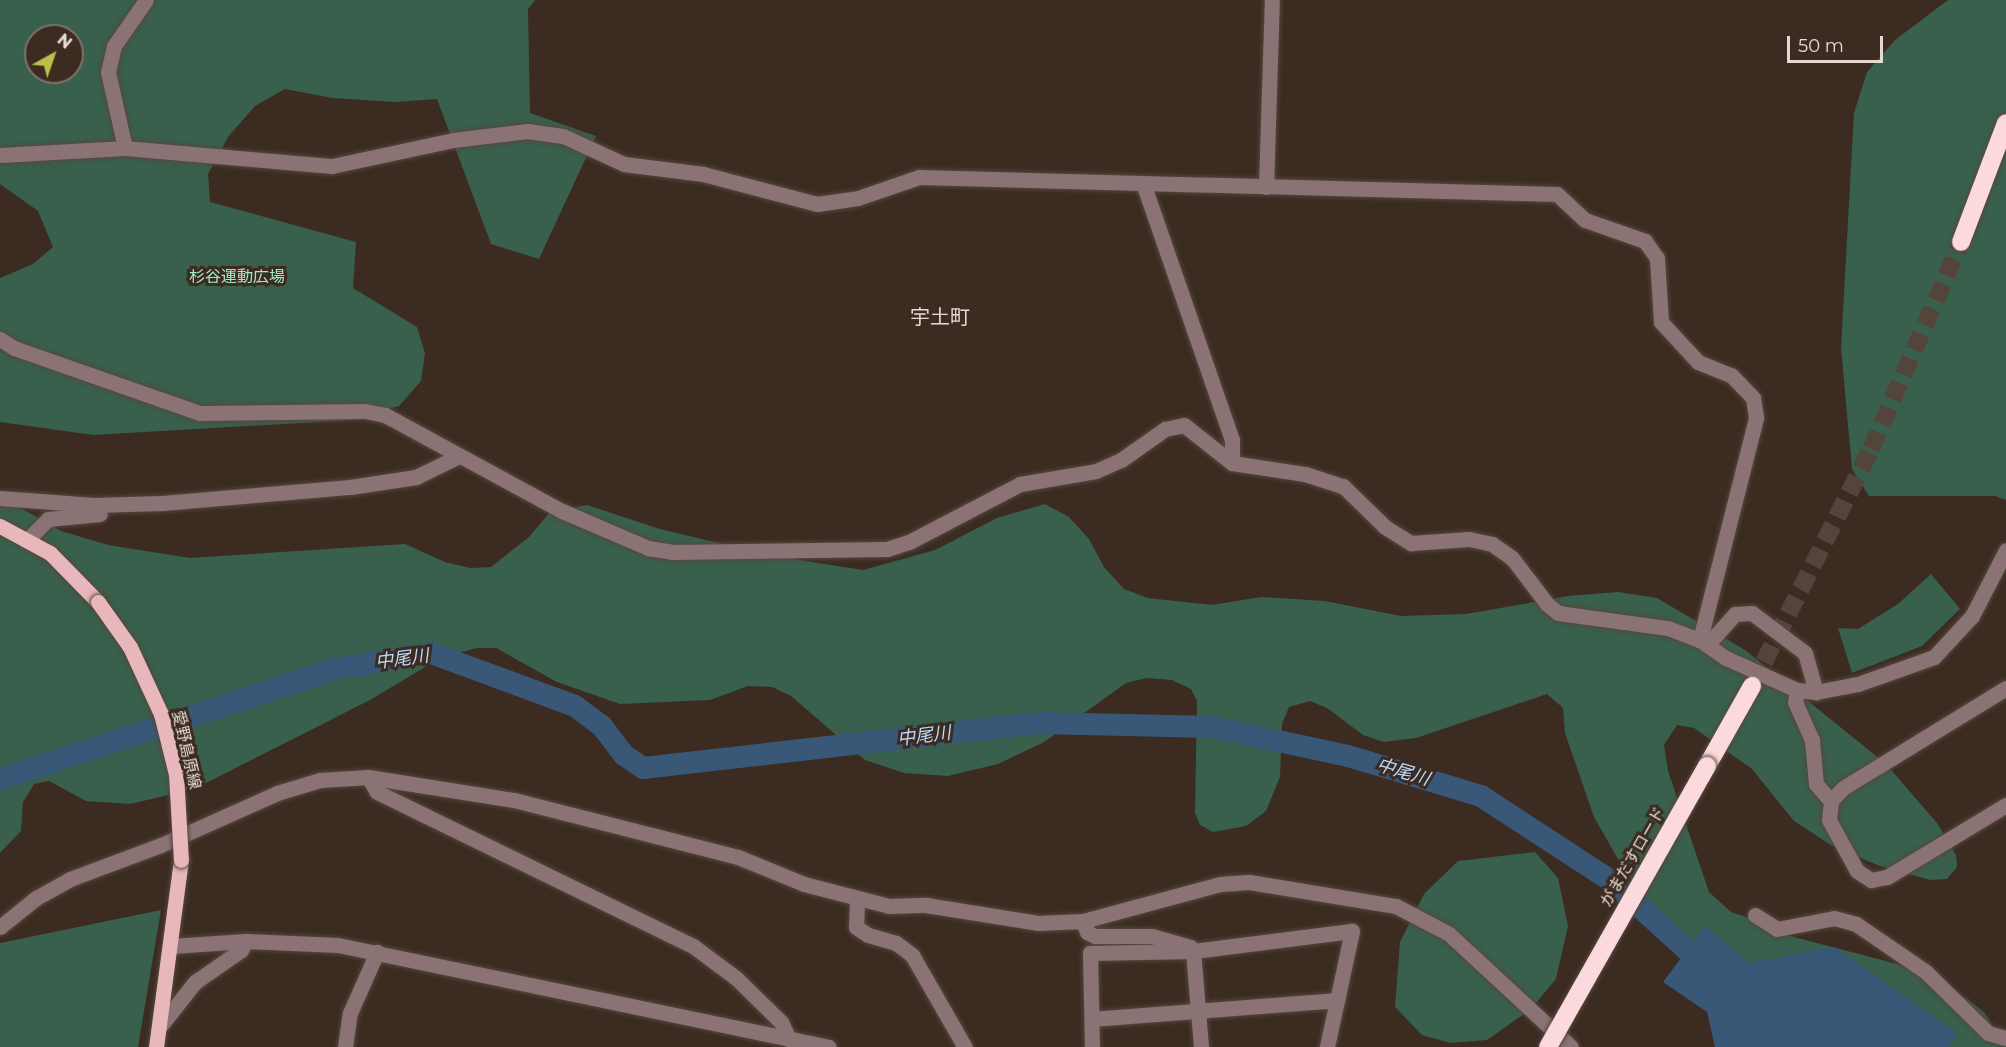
<!DOCTYPE html>
<meta charset="utf-8">
<style>
body{margin:0}
#map{position:relative;width:2006px;height:1047px;overflow:hidden;background:#3b2b21;font-family:Montserrat,"Noto Sans JP",sans-serif}
div>[style]{position:absolute}
.green>*{inset:0;background:#38604c}
.water>*{inset:0;background:#395777}
.river>*{height:22px;margin:-11px;padding:0 11px;transform-origin:11px;border-radius:11px;background:#395777}
.highway-tunnel>*{height:18px;margin-top:-9px;transform-origin:0;background:repeating-linear-gradient(90deg,#54453c 0 18px,transparent 0 27px)}
.roads{filter:drop-shadow(0 0 2px #56473d) drop-shadow(0 0 2px #56473d)}
.minor>*{height:15px;margin:-7.5px;padding:0 7.5px;transform-origin:7.5px;border-radius:7.5px;background:#8b7375}
.major>*{height:15px;margin:-7.5px;padding:0 7.5px;transform-origin:7.5px;border-radius:7.5px;background:#e7b7bb}
.highway>*{height:18px;margin:-9px;padding:0 9px;transform-origin:9px;border-radius:9px;background:#fcd9dc}
.bridges{filter:drop-shadow(0 0 2px #56473d) drop-shadow(0 0 2px #56473d)}
.major-bridge>*{height:15px;margin:-7.5px;padding:0 7.5px;transform-origin:7.5px;border-radius:7.5px;background:#e7b7bb}
.highway-bridge>*{height:18px;margin:-9px;padding:0 9px;transform-origin:9px;border-radius:9px;background:#fcd9dc}
span{translate:-50% -50%;white-space:nowrap;text-align:center;line-height:1.15;-webkit-text-stroke:6px #3b2b21;paint-order:stroke}
.park-label{font-size:16px;color:#9eecc4}
.street-label{font-size:16px;color:#e5dad3}
.water-label{font-size:18px;color:#bbd9fb;font-style:italic}
.quarter-label{font-size:20px;color:#e5dad3}
.north{position:absolute;left:24px;top:24px;width:60px;height:60px;box-sizing:border-box;background:#3b2b21;border:2px solid #7f7168;border-radius:50%;rotate:40deg;font-size:16px;font-weight:700;line-height:24px;text-align:center;color:#e5dad3}
.north::after{content:'';display:block;margin:auto;width:21px;height:27px;background:#b9c046;clip-path:polygon(50% 0,100% 100%,50% 72%,0 100%)}
.scale{position:absolute;left:1787px;top:36px;width:96px;height:27px;box-sizing:border-box;border:3px solid #e5dad3;border-top:0;padding-left:8px;font-size:18px;line-height:21px;white-space:nowrap;color:#e5dad3;-webkit-text-stroke:4px #3b2b21;paint-order:stroke}
</style>
<div id="map">
<div class="green">
<i style="clip-path:polygon(evenodd,0 0,535px 0,528px 9px,530px 113px,596px 136px,539px 259px,491px 244px,437px 99px,395px 102px,332px 98px,285px 89px,255px 106px,228px 137px,208px 174px,210px 202px,356px 242px,353px 288px,417px 327px,425px 353px,421px 381px,399px 406px,352px 420px,93px 435px,0 422px,0 278px,33px 264px,53px 247px,38px 211px,0 184px,0 0,36px 36px,72px 36px,72px 72px,36px 72px,36px 36px)"></i>
<i style="clip-path:polygon(1948px 0,2006px 0,2006px 500px,1995px 496px,1869px 496px,1852px 469px,1841px 348px,1854px 113px,1867px 72px,1895px 40px)"></i>
<i style="clip-path:polygon(0 496px,61px 531px,108px 545px,190px 558px,405px 544px,445px 562px,470px 568px,491px 567px,529px 537px,550px 512px,587px 505px,660px 529px,774px 556px,863px 570px,935px 550px,997px 518px,1045px 504px,1069px 517px,1089px 539px,1104px 567px,1124px 589px,1148px 598px,1212px 605px,1261px 597px,1325px 601px,1401px 616px,1466px 614px,1568px 596px,1618px 592px,1657px 598px,1745px 650px,1886px 764px,1937px 823px,1956px 855px,1957px 867px,1947px 879px,1930px 880px,1877px 865px,1831px 845px,1794px 821px,1752px 769px,1694px 728px,1677px 725px,1664px 745px,1668px 771px,1709px 892px,1731px 912px,1762px 922px,1779px 933px,1897px 964px,1944px 982px,1984px 1012px,2006px 1047px,1758px 1047px,1715px 1003px,1659px 931px,1594px 817px,1565px 733px,1563px 708px,1547px 694px,1416px 738px,1384px 742px,1363px 735px,1327px 708px,1310px 701px,1289px 707px,1282px 724px,1280px 777px,1266px 811px,1246px 826px,1213px 832px,1200px 825px,1195px 813px,1197px 701px,1191px 689px,1172px 680px,1147px 678px,1126px 683px,1044px 742px,998px 764px,948px 776px,904px 773px,865px 760px,791px 696px,772px 687px,748px 686px,710px 700px,620px 704px,557px 682px,496px 648px,477px 648px,442px 657px,370px 700px,194px 789px,130px 804px,86px 801px,49px 781px,34px 784px,23px 802px,21px 831px,0 853px)"></i>
<i style="clip-path:polygon(1931px 574px,1960px 609px,1922px 646px,1852px 673px,1838px 628px,1858px 629px,1898px 604px)"></i>
<i style="clip-path:polygon(1535px 852px,1558px 878px,1568px 926px,1556px 979px,1531px 1009px,1487px 1040px,1450px 1043px,1422px 1035px,1395px 1007px,1400px 942px,1424px 894px,1458px 861px)"></i>
<i style="clip-path:polygon(161px 910px,138px 1047px,0 1047px,0 943px)"></i>
</div>
<div class="water">
<i style="clip-path:polygon(1705px 926px,1750px 963px,1835px 947px,1958px 1034px,1948px 1047px,1715px 1047px,1707px 1012px,1663px 982px)"></i>
</div>
<div class="river">
<i style="left:0;top:779px;width:353px;rotate:-18.2deg"></i>
<i style="left:335px;top:669px;width:97px;rotate:-9.5deg"></i>
<i style="left:431px;top:653px;width:153px;rotate:20.2deg"></i>
<i style="left:575px;top:706px;width:34px;rotate:37deg"></i>
<i style="left:602px;top:726px;width:36px;rotate:53deg"></i>
<i style="left:624px;top:755px;width:23px;rotate:34deg"></i>
<i style="left:643px;top:768px;width:399px;rotate:-6.5deg"></i>
<i style="left:1039px;top:723px;width:173px;rotate:1.3deg"></i>
<i style="left:1212px;top:727px;width:139px;rotate:12deg"></i>
<i style="left:1348px;top:756px;width:139px;rotate:16.7deg"></i>
<i style="left:1481px;top:796px;width:154px;rotate:33.1deg"></i>
<i style="left:1610px;top:880px;width:134px;rotate:42.3deg"></i>
</div>
<div class="highway-tunnel">
<i style="left:1752px;top:686px;width:265px;rotate:-63.3deg"></i>
<i style="left:1871px;top:449px;width:226px;rotate:-66.5deg"></i>
</div>
<div class="roads">
<div class="minor">
<i style="left:125px;top:148px;width:78px;rotate:-102.6deg"></i>
<i style="left:108px;top:72px;width:27px;rotate:-77deg"></i>
<i style="left:114px;top:46px;width:56px;rotate:-55.2deg"></i>
<i style="left:0;top:155px;width:125px;rotate:-3.2deg"></i>
<i style="left:125px;top:148px;width:208px;rotate:5deg"></i>
<i style="left:332px;top:166px;width:124px;rotate:-12.1deg"></i>
<i style="left:453px;top:140px;width:75px;rotate:-6.9deg"></i>
<i style="left:527px;top:131px;width:36px;rotate:8deg"></i>
<i style="left:563px;top:136px;width:67px;rotate:24.7deg"></i>
<i style="left:624px;top:164px;width:80px;rotate:7.2deg"></i>
<i style="left:703px;top:174px;width:118px;rotate:14.7deg"></i>
<i style="left:817px;top:204px;width:41px;rotate:-8.3deg"></i>
<i style="left:858px;top:198px;width:65px;rotate:-19deg"></i>
<i style="left:919px;top:177px;width:638px;rotate:1.53deg"></i>
<i style="left:1557px;top:194px;width:38px;rotate:43deg"></i>
<i style="left:1585px;top:220px;width:64px;rotate:19.3deg"></i>
<i style="left:1645px;top:241px;width:21px;rotate:55deg"></i>
<i style="left:1657px;top:258px;width:64px;rotate:86.4deg"></i>
<i style="left:1661px;top:322px;width:54px;rotate:47.2deg"></i>
<i style="left:1698px;top:362px;width:35px;rotate:22deg"></i>
<i style="left:1731px;top:375px;width:32px;rotate:46deg"></i>
<i style="left:1753px;top:398px;width:20px;rotate:81deg"></i>
<i style="left:1756px;top:418px;width:229px;rotate:104.2deg"></i>
<i style="left:1143px;top:183px;width:272px;rotate:70.9deg"></i>
<i style="left:1232px;top:440px;width:23px;rotate:90deg"></i>
<i style="left:1266px;top:187px;width:187px;rotate:-88.2deg"></i>
<i style="left:0;top:339px;width:17px;rotate:33deg"></i>
<i style="left:14px;top:348px;width:197px;rotate:19.3deg"></i>
<i style="left:200px;top:413px;width:165px;rotate:-0.7deg"></i>
<i style="left:365px;top:411px;width:20px;rotate:11deg"></i>
<i style="left:385px;top:415px;width:201px;rotate:28.5deg"></i>
<i style="left:562px;top:511px;width:94px;rotate:23.3deg"></i>
<i style="left:648px;top:548px;width:24px;rotate:9deg"></i>
<i style="left:672px;top:552px;width:215px;rotate:-0.8deg"></i>
<i style="left:887px;top:549px;width:23px;rotate:-18deg"></i>
<i style="left:909px;top:542px;width:125px;rotate:-27.6deg"></i>
<i style="left:1020px;top:484px;width:77px;rotate:-9.7deg"></i>
<i style="left:1096px;top:471px;width:27px;rotate:-24deg"></i>
<i style="left:1121px;top:460px;width:54px;rotate:-35.2deg"></i>
<i style="left:1165px;top:429px;width:19px;rotate:-12deg"></i>
<i style="left:1184px;top:425px;width:61px;rotate:38.4deg"></i>
<i style="left:1232px;top:463px;width:74px;rotate:8.6deg"></i>
<i style="left:1305px;top:474px;width:40px;rotate:18deg"></i>
<i style="left:1343px;top:486px;width:59px;rotate:44.3deg"></i>
<i style="left:1385px;top:527px;width:31px;rotate:32deg"></i>
<i style="left:1411px;top:543px;width:58px;rotate:-3.9deg"></i>
<i style="left:1469px;top:539px;width:24px;rotate:12deg"></i>
<i style="left:1492px;top:544px;width:24px;rotate:35deg"></i>
<i style="left:1512px;top:558px;width:58px;rotate:52.7deg"></i>
<i style="left:1547px;top:604px;width:14px;rotate:39deg"></i>
<i style="left:1558px;top:613px;width:111px;rotate:7.8deg"></i>
<i style="left:1668px;top:628px;width:34px;rotate:21deg"></i>
<i style="left:1700px;top:640px;width:32px;rotate:35deg"></i>
<i style="left:1726px;top:658px;width:78px;rotate:24.3deg"></i>
<i style="left:1797px;top:690px;width:19px;rotate:6deg"></i>
<i style="left:1816px;top:692px;width:43px;rotate:-10.8deg"></i>
<i style="left:1858px;top:684px;width:81px;rotate:-19.6deg"></i>
<i style="left:1934px;top:657px;width:56px;rotate:-47.2deg"></i>
<i style="left:1972px;top:616px;width:74px;rotate:-62.7deg"></i>
<i style="left:0;top:498px;width:94px;rotate:4.3deg"></i>
<i style="left:94px;top:505px;width:68px;rotate:-1.7deg"></i>
<i style="left:162px;top:503px;width:189px;rotate:-4.9deg"></i>
<i style="left:350px;top:487px;width:67px;rotate:-8.6deg"></i>
<i style="left:416px;top:477px;width:46px;rotate:-26deg"></i>
<i style="left:28px;top:539px;width:28px;rotate:-45deg"></i>
<i style="left:48px;top:519px;width:52px;rotate:-5.5deg"></i>
<i style="left:1707px;top:645px;width:42px;rotate:-47.9deg"></i>
<i style="left:1735px;top:614px;width:17px;rotate:-3deg"></i>
<i style="left:1752px;top:613px;width:66px;rotate:37deg"></i>
<i style="left:1805px;top:653px;width:41px;rotate:74.2deg"></i>
<i style="left:2006px;top:688px;width:191px;rotate:148.5deg"></i>
<i style="left:1843px;top:788px;width:18px;rotate:133deg"></i>
<i style="left:1831px;top:801px;width:19px;rotate:96deg"></i>
<i style="left:1829px;top:820px;width:58px;rotate:61.2deg"></i>
<i style="left:1857px;top:871px;width:17px;rotate:33deg"></i>
<i style="left:1871px;top:880px;width:16px;rotate:-11deg"></i>
<i style="left:1887px;top:877px;width:139px;rotate:-31.2deg"></i>
<i style="left:1797px;top:690px;width:12px;rotate:99deg"></i>
<i style="left:1795px;top:702px;width:42px;rotate:65.9deg"></i>
<i style="left:1812px;top:740px;width:44px;rotate:84.8deg"></i>
<i style="left:1816px;top:784px;width:23px;rotate:49deg"></i>
<i style="left:368px;top:777px;width:17px;rotate:59deg"></i>
<i style="left:377px;top:792px;width:352px;rotate:26deg"></i>
<i style="left:693px;top:946px;width:54px;rotate:36.7deg"></i>
<i style="left:736px;top:978px;width:63px;rotate:44.4deg"></i>
<i style="left:781px;top:1022px;width:19px;rotate:65deg"></i>
<i style="left:857px;top:901px;width:26px;rotate:92deg"></i>
<i style="left:856px;top:927px;width:14px;rotate:34deg"></i>
<i style="left:868px;top:935px;width:29px;rotate:16deg"></i>
<i style="left:896px;top:943px;width:20px;rotate:37deg"></i>
<i style="left:912px;top:955px;width:106px;rotate:60.1deg"></i>
<i style="left:1755px;top:915px;width:26px;rotate:32deg"></i>
<i style="left:1777px;top:929px;width:58px;rotate:-10.9deg"></i>
<i style="left:1834px;top:918px;width:23px;rotate:15deg"></i>
<i style="left:1856px;top:924px;width:85px;rotate:34.4deg"></i>
<i style="left:1926px;top:972px;width:87px;rotate:44.5deg"></i>
<i style="left:1988px;top:1033px;width:19px;rotate:16deg"></i>
<i style="left:1083px;top:921px;width:12px;rotate:70deg"></i>
<i style="left:1087px;top:932px;width:9px;rotate:27deg"></i>
<i style="left:1095px;top:936px;width:57px"></i>
<i style="left:1152px;top:936px;width:40px;rotate:16deg"></i>
<i style="left:1190px;top:947px;width:5px;rotate:53deg"></i>
<i style="left:1193px;top:951px;width:96px;rotate:85.2deg"></i>
<i style="left:0;top:927px;width:46px;rotate:-38.9deg"></i>
<i style="left:36px;top:898px;width:39px;rotate:-29deg"></i>
<i style="left:70px;top:879px;width:97px;rotate:-20.5deg"></i>
<i style="left:161px;top:845px;width:127px;rotate:-24.1deg"></i>
<i style="left:277px;top:793px;width:45px;rotate:-16.8deg"></i>
<i style="left:320px;top:780px;width:48px;rotate:-3.6deg"></i>
<i style="left:368px;top:777px;width:148px;rotate:9deg"></i>
<i style="left:514px;top:800px;width:231px;rotate:14.3deg"></i>
<i style="left:738px;top:857px;width:71px;rotate:22.2deg"></i>
<i style="left:804px;top:884px;width:88px;rotate:14.5deg"></i>
<i style="left:889px;top:906px;width:37px;rotate:-2deg"></i>
<i style="left:926px;top:905px;width:113px;rotate:9.1deg"></i>
<i style="left:1038px;top:923px;width:45px;rotate:-2.5deg"></i>
<i style="left:1083px;top:921px;width:142px;rotate:-15.1deg"></i>
<i style="left:1220px;top:884px;width:29px;rotate:-4deg"></i>
<i style="left:1249px;top:882px;width:149px;rotate:9.3deg"></i>
<i style="left:1396px;top:906px;width:60px;rotate:27.8deg"></i>
<i style="left:1449px;top:934px;width:166px;rotate:42.8deg"></i>
<i style="left:171px;top:946px;width:75px;rotate:-3.8deg"></i>
<i style="left:246px;top:941px;width:92px;rotate:2.5deg"></i>
<i style="left:338px;top:945px;width:501px;rotate:11.74deg"></i>
<i style="left:1092px;top:1019px;width:246px;rotate:-4.4deg"></i>
<i style="left:161px;top:1025px;width:55px;rotate:-51.7deg"></i>
<i style="left:195px;top:982px;width:56px;rotate:-34.8deg"></i>
<i style="left:241px;top:950px;width:10px;rotate:-61deg"></i>
<i style="left:345px;top:1047px;width:34px;rotate:-82deg"></i>
<i style="left:350px;top:1013px;width:67px;rotate:-66.1deg"></i>
<i style="left:1092px;top:1047px;width:94px;rotate:-91.2deg"></i>
<i style="left:1090px;top:953px;width:103px;rotate:-1.1deg"></i>
<i style="left:1193px;top:951px;width:160px;rotate:-7.2deg"></i>
<i style="left:1352px;top:931px;width:119px;rotate:102.2deg"></i>
</div>
<div class="major">
<i style="left:0;top:526px;width:57px;rotate:28.4deg"></i>
<i style="left:50px;top:553px;width:69px;rotate:45.6deg"></i>
<i style="left:156px;top:1047px;width:189px;rotate:-82.4deg"></i>
</div>
<div class="highway">
<i style="left:1961px;top:242px;width:127px;rotate:-69.3deg"></i>
<i style="left:1707px;top:766px;width:92px;rotate:-60.6deg"></i>
</div>
</div>
<div class="bridges">
<div class="major-bridge">
<i style="left:98px;top:602px;width:55px;rotate:54.6deg"></i>
<i style="left:130px;top:647px;width:74px;rotate:65.2deg"></i>
<i style="left:161px;top:714px;width:62px;rotate:76deg"></i>
<i style="left:176px;top:774px;width:86px;rotate:86.7deg"></i>
</div>
<div class="highway-bridge">
<i style="left:1548px;top:1047px;width:323px;rotate:-60.5deg"></i>
</div>
</div>
<div class="park-label">
<span style="left:237px;top:277px">杉谷運動広場</span>
</div>
<div class="street-label">
<span style="left:186px;top:750px;rotate:77deg">愛野島原線</span>
<span style="left:1633px;top:857px;rotate:-60deg">がまだすロード</span>
</div>
<div class="water-label">
<span style="left:402px;top:659px;rotate:-7deg">中尾川</span>
<span style="left:924px;top:736px;rotate:-7deg">中尾川</span>
<span style="left:1403px;top:772px;rotate:17deg">中尾川</span>
</div>
<div class="quarter-label">
<span style="left:940px;top:317px">宇土町</span>
</div>
<div class="north">N</div>
<div class="scale">50 m</div>
</div>
